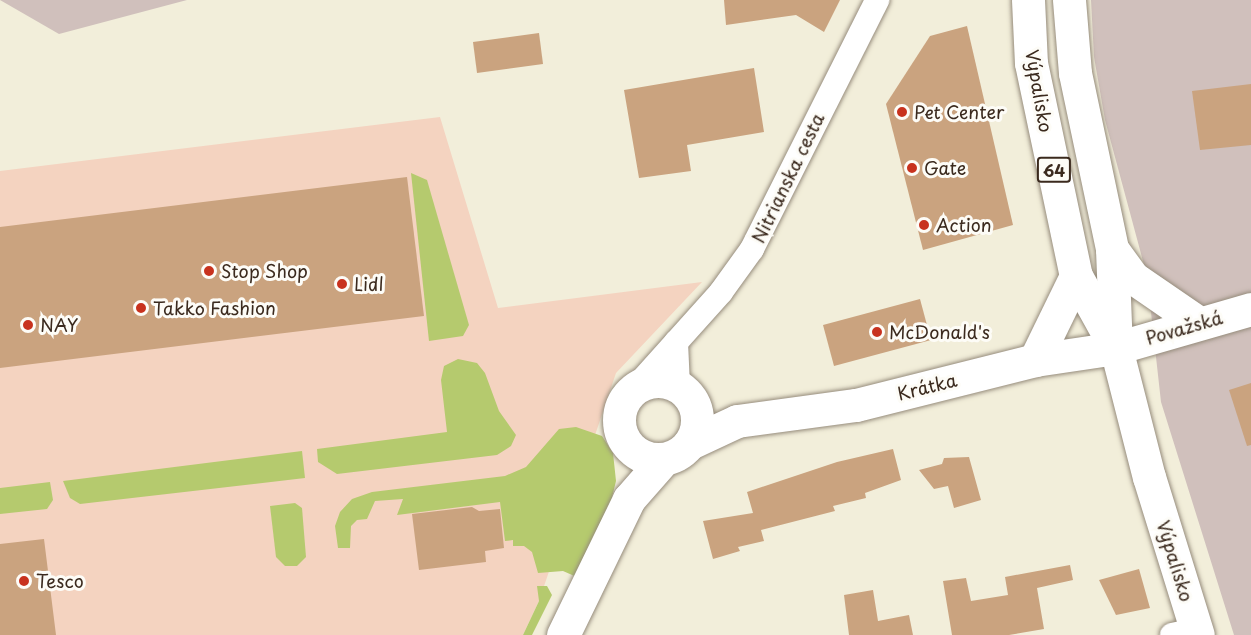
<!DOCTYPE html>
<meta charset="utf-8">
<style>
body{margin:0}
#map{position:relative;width:1251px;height:635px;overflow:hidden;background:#f2eeda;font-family:"Playpen Sans",sans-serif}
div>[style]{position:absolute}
.built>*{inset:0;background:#f4d3c0}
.industrial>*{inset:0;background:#d0c0bc}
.green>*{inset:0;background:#b5ca6e}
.building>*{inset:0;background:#caa37f}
.roads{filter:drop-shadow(0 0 2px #968c7c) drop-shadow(0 0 2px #968c7c)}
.street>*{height:24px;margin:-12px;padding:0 12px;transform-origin:12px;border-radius:12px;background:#fff}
.secondary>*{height:33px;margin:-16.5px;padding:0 16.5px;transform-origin:16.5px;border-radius:16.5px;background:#fff}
.secondary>.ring{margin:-16.5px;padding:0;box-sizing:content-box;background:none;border:33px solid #fff;border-radius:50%}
.primary>*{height:33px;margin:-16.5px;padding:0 16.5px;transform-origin:16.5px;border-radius:16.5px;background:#fff}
.dots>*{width:16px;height:16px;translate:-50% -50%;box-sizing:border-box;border:3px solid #fdfcf7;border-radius:50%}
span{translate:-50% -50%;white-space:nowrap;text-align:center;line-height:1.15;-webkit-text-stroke:6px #fdfcf7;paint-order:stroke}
.shield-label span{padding:2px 4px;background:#fdfcf7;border:2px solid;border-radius:4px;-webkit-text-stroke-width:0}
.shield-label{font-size:16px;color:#3b2a1e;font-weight:700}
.street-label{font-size:18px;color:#3b2a1e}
.poi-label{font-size:18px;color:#3b2a1e}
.left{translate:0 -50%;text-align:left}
</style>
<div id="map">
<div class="built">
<i style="clip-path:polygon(440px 117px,498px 308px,702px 282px,616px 373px,539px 601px,523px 635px,0 635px,0 171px)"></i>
</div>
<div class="industrial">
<i style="clip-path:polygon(0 0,187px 0,59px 34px)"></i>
<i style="clip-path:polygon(1091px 0,1251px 0,1251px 635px,1234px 635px,1161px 402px,1147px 276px,1105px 120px,1094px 57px)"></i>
</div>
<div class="green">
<i style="clip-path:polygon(411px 173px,427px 180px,469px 325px,463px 336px,429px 341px)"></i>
<i style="clip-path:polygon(458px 359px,477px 363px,485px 373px,499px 411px,516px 435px,511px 446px,497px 455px,337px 474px,318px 462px,317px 449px,447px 432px,441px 380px,444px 366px)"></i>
<i style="clip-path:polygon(576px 427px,602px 436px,613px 453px,616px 481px,608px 514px,579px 578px,563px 571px,538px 573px,532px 552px,524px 546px,513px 546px,513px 540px,505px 541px,500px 502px,397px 515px,403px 499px,375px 501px,367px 519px,357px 520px,351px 526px,350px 548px,338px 548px,335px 526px,340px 512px,352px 499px,372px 492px,505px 476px,526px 467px,559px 429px)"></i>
<i style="clip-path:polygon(302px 451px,305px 478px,80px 504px,70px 498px,63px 481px)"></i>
<i style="clip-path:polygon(50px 482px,53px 500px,47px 509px,0 514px,0 488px)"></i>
<i style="clip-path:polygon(295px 503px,302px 508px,306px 557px,297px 566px,285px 566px,276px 557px,270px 506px)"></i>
<i style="clip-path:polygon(537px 586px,547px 586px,552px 595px,532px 635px,523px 635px,539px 601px)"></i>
</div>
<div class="building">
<i style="clip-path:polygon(724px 0,840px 0,824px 32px,796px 15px,726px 25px)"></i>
<i style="clip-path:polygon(967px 26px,1013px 225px,923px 250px,886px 104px,930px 36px)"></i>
<i style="clip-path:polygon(539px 33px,543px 64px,477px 73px,473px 42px)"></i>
<i style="clip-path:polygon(754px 68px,764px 132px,687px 145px,691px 171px,639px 178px,624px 90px)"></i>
<i style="clip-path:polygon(1251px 84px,1251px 145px,1200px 150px,1192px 91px)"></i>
<i style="clip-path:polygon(407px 177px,424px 316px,0 368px,0 227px)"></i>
<i style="clip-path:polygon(920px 299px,931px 340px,834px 366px,823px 325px)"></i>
<i style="clip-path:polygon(1251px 383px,1251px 445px,1247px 446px,1229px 390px)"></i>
<i style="clip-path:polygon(893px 449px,901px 480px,865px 493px,866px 498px,833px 506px,835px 511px,761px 530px,764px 541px,738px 547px,740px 551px,713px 559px,703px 521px,753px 513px,747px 492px,837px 462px)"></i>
<i style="clip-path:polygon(969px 457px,981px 500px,954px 508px,948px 486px,934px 489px,919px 470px,942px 464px,944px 458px)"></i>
<i style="clip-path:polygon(472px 507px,479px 511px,500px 509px,504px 548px,485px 551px,486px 562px,419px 570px,412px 514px)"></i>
<i style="clip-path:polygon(44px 539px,56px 635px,0 635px,0 544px)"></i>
<i style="clip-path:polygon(1070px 565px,1073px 580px,1037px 588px,1044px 629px,1009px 635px,952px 635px,943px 581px,966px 578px,971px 601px,1008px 595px,1005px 577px)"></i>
<i style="clip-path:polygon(1139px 569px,1150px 608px,1116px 615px,1099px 580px)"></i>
<i style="clip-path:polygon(873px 590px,878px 621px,909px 615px,913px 635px,849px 635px,844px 595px)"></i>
</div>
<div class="roads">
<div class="street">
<i style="left:676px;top:342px;width:44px;rotate:87.4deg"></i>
<i style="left:635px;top:388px;width:129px;rotate:-48.1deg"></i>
<i style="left:721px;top:292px;width:53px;rotate:-54.2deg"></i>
<i style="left:752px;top:249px;width:279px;rotate:-63.3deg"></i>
<i style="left:1172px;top:635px;width:25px;rotate:-12deg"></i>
</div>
<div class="secondary">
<i class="ring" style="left:619px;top:381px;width:45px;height:45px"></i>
<i style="left:690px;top:443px;width:52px;rotate:-25.1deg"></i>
<i style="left:737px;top:421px;width:120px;rotate:-7.7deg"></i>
<i style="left:856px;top:405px;width:185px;rotate:-14.1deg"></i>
<i style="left:1035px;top:360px;width:82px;rotate:-8.4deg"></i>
<i style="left:563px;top:635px;width:151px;rotate:-64.1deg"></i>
<i style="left:629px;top:499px;width:53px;rotate:-48.8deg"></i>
</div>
<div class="primary">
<i style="left:1028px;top:0;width:63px;rotate:87.3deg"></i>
<i style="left:1031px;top:63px;width:218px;rotate:78.1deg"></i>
<i style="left:1076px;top:276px;width:74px;rotate:61deg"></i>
<i style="left:1069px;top:0;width:73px;rotate:85.3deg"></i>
<i style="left:1075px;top:73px;width:180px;rotate:78.1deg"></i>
<i style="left:1112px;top:249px;width:99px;rotate:87.7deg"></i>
<i style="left:1116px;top:348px;width:133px;rotate:75.7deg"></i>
<i style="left:1149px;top:477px;width:165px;rotate:72.8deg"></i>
<i style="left:1112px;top:249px;width:34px;rotate:54deg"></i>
<i style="left:1132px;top:277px;width:81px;rotate:34.5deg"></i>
<i style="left:1116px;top:348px;width:141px;rotate:-16.1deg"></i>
<i style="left:1035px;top:360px;width:93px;rotate:-64deg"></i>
</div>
</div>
<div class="dots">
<i style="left:902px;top:112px;background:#c8321e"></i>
<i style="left:912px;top:168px;background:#c8321e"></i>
<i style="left:924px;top:225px;background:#c8321e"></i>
<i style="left:209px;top:271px;background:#c8321e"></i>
<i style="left:342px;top:284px;background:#c8321e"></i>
<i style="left:141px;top:308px;background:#c8321e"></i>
<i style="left:28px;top:325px;background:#c8321e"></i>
<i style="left:877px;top:332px;background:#c8321e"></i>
<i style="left:24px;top:581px;background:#c8321e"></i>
</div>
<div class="shield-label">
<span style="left:1054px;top:170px">64</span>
</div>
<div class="street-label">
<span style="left:1039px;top:91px;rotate:80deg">Výpalisko</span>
<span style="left:788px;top:178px;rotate:-64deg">Nitrianska cesta</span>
<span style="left:1184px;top:328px;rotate:-16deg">Považská</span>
<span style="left:927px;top:387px;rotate:-14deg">Krátka</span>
<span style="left:1175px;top:561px;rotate:73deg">Výpalisko</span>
</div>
<div class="poi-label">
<span class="left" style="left:914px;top:112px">Pet Center</span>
<span class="left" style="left:924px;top:168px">Gate</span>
<span class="left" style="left:936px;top:225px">Action</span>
<span class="left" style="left:221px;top:271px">Stop Shop</span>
<span class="left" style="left:354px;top:284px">Lidl</span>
<span class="left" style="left:153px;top:308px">Takko Fashion</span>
<span class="left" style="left:40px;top:325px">NAY</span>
<span class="left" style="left:889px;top:332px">McDonald's</span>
<span class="left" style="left:36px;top:581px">Tesco</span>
</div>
</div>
